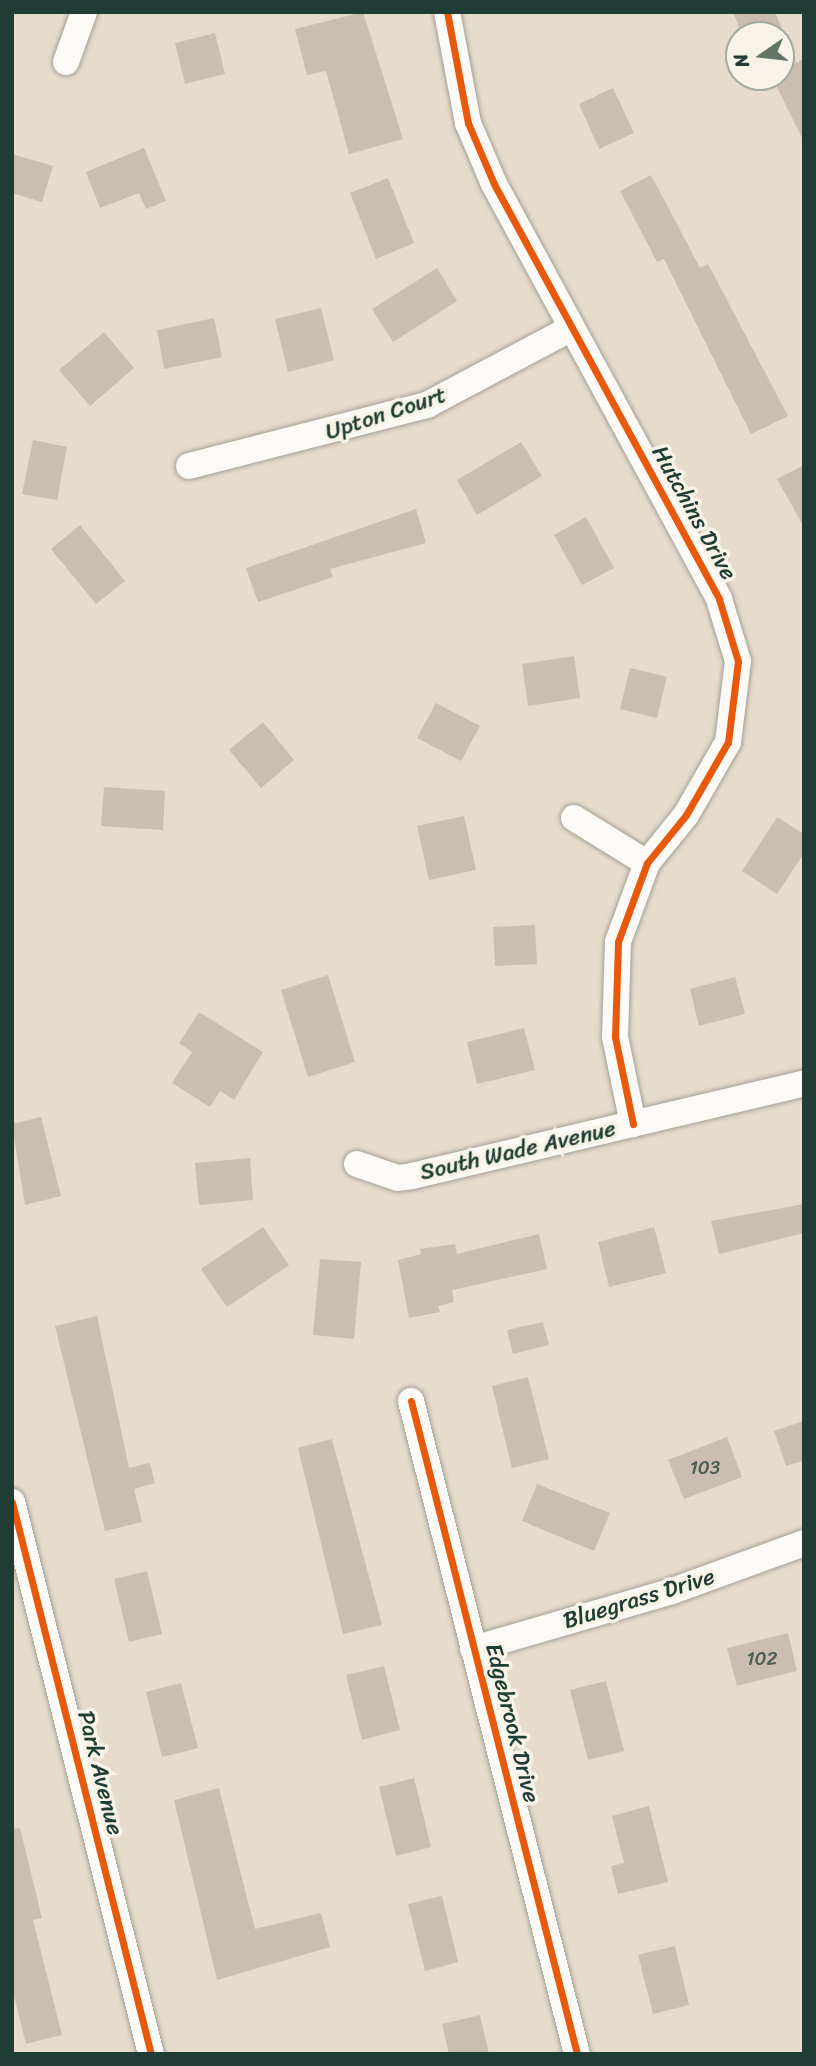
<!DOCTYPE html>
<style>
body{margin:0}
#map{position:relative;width:816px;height:2066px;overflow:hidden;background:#e7dbcb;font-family:Sriracha,sans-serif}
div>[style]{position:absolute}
.building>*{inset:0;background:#ccbdb1}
.roads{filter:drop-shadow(0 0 2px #a3a096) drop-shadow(0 0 2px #a3a096)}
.minor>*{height:26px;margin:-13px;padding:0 13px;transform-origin:13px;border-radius:13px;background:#fbfaf7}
.cycleway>*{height:7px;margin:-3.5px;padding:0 3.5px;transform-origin:3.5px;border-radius:3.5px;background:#e8590c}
span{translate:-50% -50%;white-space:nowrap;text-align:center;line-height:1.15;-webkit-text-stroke:7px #f7f3e8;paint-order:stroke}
.number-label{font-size:19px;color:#4a5d53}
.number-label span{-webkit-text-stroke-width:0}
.street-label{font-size:23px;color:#1f3d34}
.frame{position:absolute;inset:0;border:14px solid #1f3d34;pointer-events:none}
.north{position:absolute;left:725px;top:21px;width:70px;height:70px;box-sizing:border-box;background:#f7f3e8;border:2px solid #a1aaa0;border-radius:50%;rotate:256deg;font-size:19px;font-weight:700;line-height:28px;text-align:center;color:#1f3d34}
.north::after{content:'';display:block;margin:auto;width:24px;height:32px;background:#657469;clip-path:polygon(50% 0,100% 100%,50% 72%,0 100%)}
</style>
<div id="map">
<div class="building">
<i style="clip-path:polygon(363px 12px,403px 139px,349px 154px,326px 71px,307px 75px,295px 29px)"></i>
<i style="clip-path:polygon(733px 12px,775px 12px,796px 63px,804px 59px,804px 142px,772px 77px,781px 77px,781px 35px,742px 35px)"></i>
<i style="clip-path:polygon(215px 33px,225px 74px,185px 84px,175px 43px)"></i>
<i style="clip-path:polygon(613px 88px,634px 133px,599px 149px,579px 104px)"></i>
<i style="clip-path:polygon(144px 148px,166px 201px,146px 209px,139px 193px,100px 208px,86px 172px)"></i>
<i style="clip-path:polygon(12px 154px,53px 166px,42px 202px,12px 193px)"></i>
<i style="clip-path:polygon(651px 175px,700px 268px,708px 264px,788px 416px,751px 434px,664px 259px,657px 262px,620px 191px)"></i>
<i style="clip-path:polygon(388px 178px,414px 243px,376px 259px,350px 193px)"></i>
<i style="clip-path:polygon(437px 268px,457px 301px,393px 342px,372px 309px)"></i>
<i style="clip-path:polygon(321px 308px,334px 360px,288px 372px,275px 319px)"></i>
<i style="clip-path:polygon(214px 318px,222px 357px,164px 369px,157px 330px)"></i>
<i style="clip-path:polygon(104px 332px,134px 368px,90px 406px,59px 370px)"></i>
<i style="clip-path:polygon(33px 440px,67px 447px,57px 500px,22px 494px)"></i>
<i style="clip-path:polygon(521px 442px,542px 476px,477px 515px,457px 480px)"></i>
<i style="clip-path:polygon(804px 465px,804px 527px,777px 479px)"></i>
<i style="clip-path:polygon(416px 509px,426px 543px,330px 569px,333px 577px,258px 602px,246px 568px)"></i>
<i style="clip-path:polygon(586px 517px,614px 568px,582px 585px,554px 535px)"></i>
<i style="clip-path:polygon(80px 525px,125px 581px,96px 604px,51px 549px)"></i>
<i style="clip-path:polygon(574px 656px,580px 698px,528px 706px,522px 664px)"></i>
<i style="clip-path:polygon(630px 668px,667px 677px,657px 718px,620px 709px)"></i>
<i style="clip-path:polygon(436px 703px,480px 726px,461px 761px,417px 738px)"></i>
<i style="clip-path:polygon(263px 722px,294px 760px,261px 788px,229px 750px)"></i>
<i style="clip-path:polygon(104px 787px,165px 791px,163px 830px,101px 826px)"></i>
<i style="clip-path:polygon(464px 816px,476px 870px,429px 880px,417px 826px)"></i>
<i style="clip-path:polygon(777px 817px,804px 834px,804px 853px,777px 894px,742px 871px)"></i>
<i style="clip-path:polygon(535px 925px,537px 964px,495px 966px,493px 927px)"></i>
<i style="clip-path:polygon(328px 975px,355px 1062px,308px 1077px,281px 990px)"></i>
<i style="clip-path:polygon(735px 977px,745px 1014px,699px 1026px,690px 989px)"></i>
<i style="clip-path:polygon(199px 1012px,263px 1052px,234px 1100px,220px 1091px,210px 1107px,172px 1083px,192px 1052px,179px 1043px)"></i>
<i style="clip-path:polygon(524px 1028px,535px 1070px,477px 1084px,467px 1042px)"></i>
<i style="clip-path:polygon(41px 1117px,61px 1196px,25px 1205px,12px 1124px)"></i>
<i style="clip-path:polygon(250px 1158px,253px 1200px,199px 1205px,195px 1163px)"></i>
<i style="clip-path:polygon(804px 1204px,804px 1233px,719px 1254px,711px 1221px)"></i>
<i style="clip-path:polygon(263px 1227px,289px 1265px,227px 1307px,201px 1269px)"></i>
<i style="clip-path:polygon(654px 1227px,666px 1273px,609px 1287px,598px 1242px)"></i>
<i style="clip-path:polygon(539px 1234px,547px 1269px,452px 1290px,454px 1302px,438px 1306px,440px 1312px,409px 1318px,398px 1260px,421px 1254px,420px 1249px,455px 1244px,457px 1254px)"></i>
<i style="clip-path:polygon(320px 1259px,361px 1262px,354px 1339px,313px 1335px)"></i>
<i style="clip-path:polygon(97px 1316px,129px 1468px,150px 1463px,155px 1483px,134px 1489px,142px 1522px,105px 1531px,55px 1326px)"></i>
<i style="clip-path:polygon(543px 1322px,549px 1345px,513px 1354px,507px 1330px)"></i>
<i style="clip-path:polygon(528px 1377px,549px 1459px,512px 1468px,492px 1386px)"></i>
<i style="clip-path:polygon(804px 1421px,804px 1460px,786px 1466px,774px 1431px)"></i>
<i style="clip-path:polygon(727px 1437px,742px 1477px,684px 1499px,668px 1460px)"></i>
<i style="clip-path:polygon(332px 1439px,382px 1625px,343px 1634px,298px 1448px)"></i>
<i style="clip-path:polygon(537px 1484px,610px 1513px,594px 1551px,522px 1521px)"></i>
<i style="clip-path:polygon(147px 1571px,162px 1634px,129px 1642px,114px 1579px)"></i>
<i style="clip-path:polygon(788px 1633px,797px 1671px,737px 1686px,727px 1648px)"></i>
<i style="clip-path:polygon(384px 1666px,400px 1730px,362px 1740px,346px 1675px)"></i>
<i style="clip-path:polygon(606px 1681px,624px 1751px,588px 1760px,570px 1690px)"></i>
<i style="clip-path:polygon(181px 1683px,198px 1748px,162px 1757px,146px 1692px)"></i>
<i style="clip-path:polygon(414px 1778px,431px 1847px,396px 1856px,379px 1787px)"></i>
<i style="clip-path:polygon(219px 1788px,255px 1929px,321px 1913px,330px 1947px,217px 1980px,174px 1800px)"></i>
<i style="clip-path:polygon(649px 1806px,668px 1882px,618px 1894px,611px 1866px,624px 1863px,612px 1816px)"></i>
<i style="clip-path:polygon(20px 1828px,42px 1918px,33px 1920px,62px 2035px,26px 2044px,12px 1988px,12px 1829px)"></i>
<i style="clip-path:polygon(442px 1896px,458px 1962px,425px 1971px,408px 1904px)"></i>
<i style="clip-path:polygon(675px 1946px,689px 2005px,653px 2014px,638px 1955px)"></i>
<i style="clip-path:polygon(480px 2015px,489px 2054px,449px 2054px,442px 2024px)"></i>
</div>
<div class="roads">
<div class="minor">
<i style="left:447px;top:12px;width:113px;rotate:79.3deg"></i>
<i style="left:468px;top:123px;width:66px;rotate:66.9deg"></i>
<i style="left:494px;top:184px;width:472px;rotate:61.5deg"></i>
<i style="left:719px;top:599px;width:65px;rotate:73deg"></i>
<i style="left:738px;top:661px;width:82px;rotate:97deg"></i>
<i style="left:728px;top:742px;width:84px;rotate:119.9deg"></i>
<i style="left:686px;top:815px;width:62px;rotate:129.1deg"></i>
<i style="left:647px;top:863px;width:84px;rotate:110.2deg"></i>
<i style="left:618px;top:942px;width:95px;rotate:91.8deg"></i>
<i style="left:615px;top:1037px;width:89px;rotate:78.3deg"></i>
<i style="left:66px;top:62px;width:53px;rotate:-70.2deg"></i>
<i style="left:189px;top:466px;width:246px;rotate:-14.4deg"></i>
<i style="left:427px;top:405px;width:162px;rotate:-28deg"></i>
<i style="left:574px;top:818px;width:86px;rotate:31.7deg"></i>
<i style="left:357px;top:1164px;width:43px;rotate:18.9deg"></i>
<i style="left:398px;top:1178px;width:14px;rotate:-8deg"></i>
<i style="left:412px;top:1176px;width:403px;rotate:-13.3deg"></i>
<i style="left:411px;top:1401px;width:674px;rotate:75.74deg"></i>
<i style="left:12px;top:1502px;width:569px;rotate:75.87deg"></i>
<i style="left:473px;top:1649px;width:207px;rotate:-16.2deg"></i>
<i style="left:672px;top:1591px;width:140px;rotate:-20deg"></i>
</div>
</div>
<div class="cycleway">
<i style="left:447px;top:12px;width:113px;rotate:79.3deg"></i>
<i style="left:468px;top:123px;width:66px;rotate:66.9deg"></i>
<i style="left:494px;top:184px;width:472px;rotate:61.5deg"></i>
<i style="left:719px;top:599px;width:65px;rotate:73deg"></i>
<i style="left:738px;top:661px;width:82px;rotate:97deg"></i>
<i style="left:728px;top:742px;width:84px;rotate:119.9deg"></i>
<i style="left:686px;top:815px;width:62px;rotate:129.1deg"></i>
<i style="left:647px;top:863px;width:84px;rotate:110.2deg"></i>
<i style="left:618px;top:942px;width:95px;rotate:91.8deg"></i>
<i style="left:615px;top:1037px;width:89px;rotate:78.3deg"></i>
<i style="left:411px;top:1401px;width:674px;rotate:75.74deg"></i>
<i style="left:12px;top:1502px;width:569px;rotate:75.87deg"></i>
</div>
<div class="number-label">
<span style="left:705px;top:1468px">103</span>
<span style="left:762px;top:1659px">102</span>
</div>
<div class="street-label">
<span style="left:386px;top:414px;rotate:-18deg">Upton Court</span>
<span style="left:694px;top:513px;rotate:61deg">Hutchins Drive</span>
<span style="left:518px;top:1151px;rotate:-13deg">South Wade Avenue</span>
<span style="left:639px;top:1599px;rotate:-17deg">Bluegrass Drive</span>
<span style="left:512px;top:1723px;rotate:76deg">Edgebrook Drive</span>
<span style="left:100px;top:1773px;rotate:76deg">Park Avenue</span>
</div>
<div class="frame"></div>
<div class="north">N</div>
</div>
